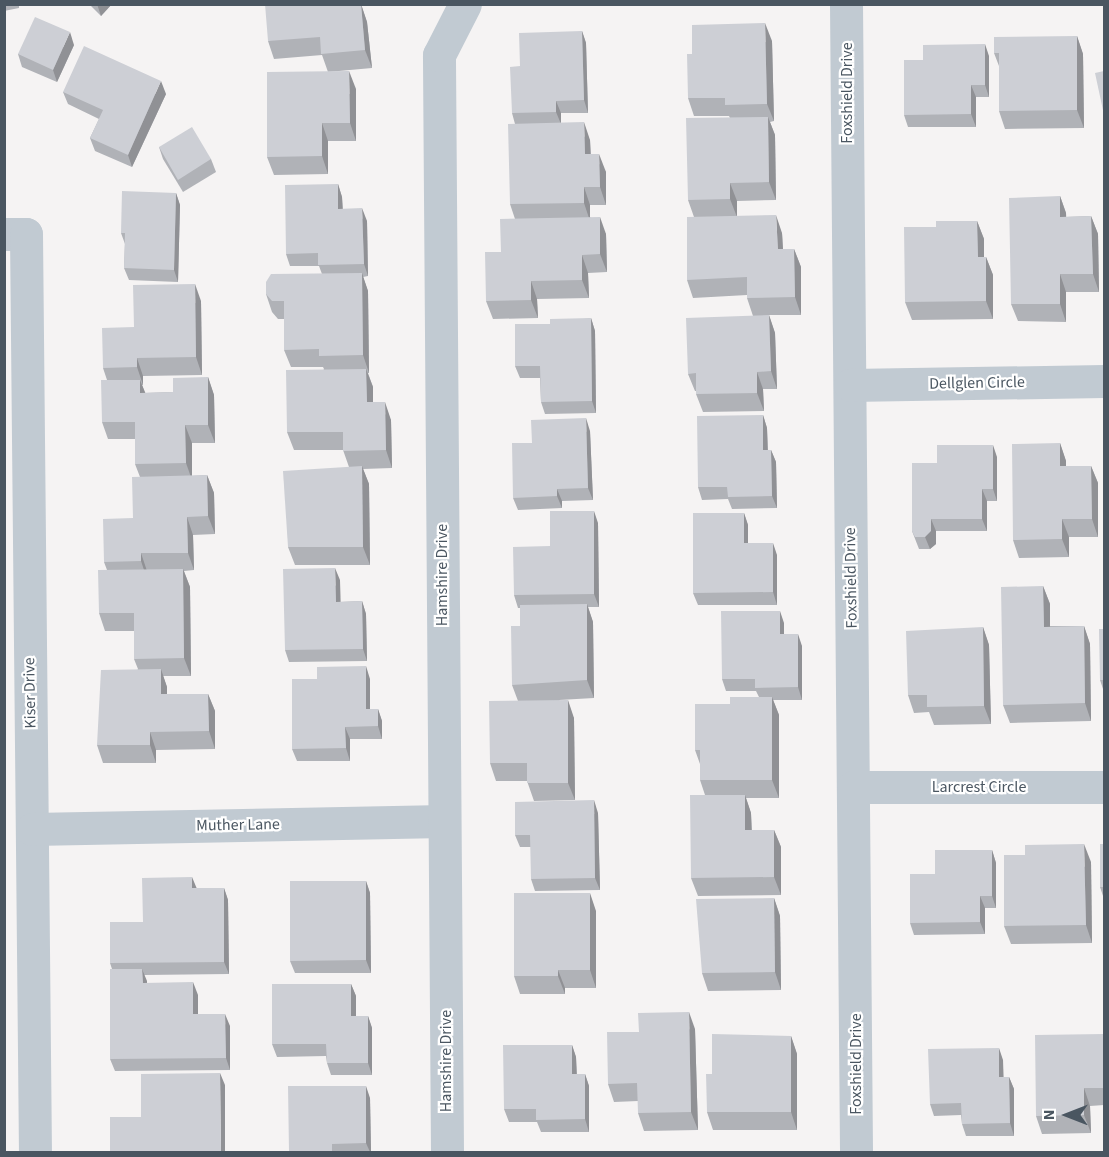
<!DOCTYPE html>
<style>
body{margin:0}
#map{position:relative;width:1109px;height:1157px;overflow:hidden;background:#f5f3f3;font-family:"Source Sans 3",sans-serif}
div>[style]{position:absolute}
.minor>*{height:33px;margin:-16.5px;padding:0 16.5px;transform-origin:16.5px;border-radius:16.5px;background:#c1cad2}
.wall>*{inset:0;background:#b0b2b7}
.shaded-wall>*{inset:0;background:#909195}
.building>*{inset:0;background:#cdcfd5}
span{translate:-50% -50%;white-space:nowrap;text-align:center;line-height:1.15;-webkit-text-stroke:4.5px #fff;paint-order:stroke}
.street-label{font-size:16px;color:#4a5661}
.frame{position:absolute;inset:0;border:6px solid #4a5661;pointer-events:none}
.north{position:absolute;left:1037px;top:1085px;width:60px;height:60px;-webkit-text-stroke:4px #fff;paint-order:stroke;rotate:270deg;font-size:16px;font-weight:700;line-height:24px;text-align:center;color:#4a5661}
.north::after{content:'';display:block;margin:auto;width:21px;height:27px;background:#4a5661;clip-path:polygon(50% 0,100% 100%,50% 72%,0 100%)}
</style>
<div id="map">
<div class="minor">
<i style="left:846px;top:4px;width:1148px;rotate:89.5deg"></i>
<i style="left:4px;top:234px;width:22px"></i>
<i style="left:26px;top:234px;width:918px;rotate:89.44deg"></i>
<i style="left:850px;top:385px;width:254px;rotate:-0.9deg"></i>
<i style="left:853px;top:787px;width:251px"></i>
<i style="left:32px;top:829px;width:412px;rotate:-1.1deg"></i>
<i style="left:447px;top:1152px;width:1097px;rotate:-90.42deg"></i>
<i style="left:439px;top:55px;width:57px;rotate:-63deg"></i>
</div>
<div class="wall">
<i style="clip-path:polygon(4px 4px,19px 4px,19px 8px,4px 11px)"></i>
<i style="clip-path:polygon(89px 4px,112px 4px,101px 16px)"></i>
<i style="clip-path:polygon(361px 4px,367px 22px,372px 68px,328px 72px,322px 55px,274px 59px,268px 41px)"></i>
<i style="clip-path:polygon(582px 31px,586px 43px,588px 113px,561px 113px,561px 123px,590px 140px,591px 154px,606px 172px,606px 205px,590px 205px,590px 217px,606px 234px,607px 272px,588px 273px,589px 298px,537px 299px,538px 318px,493px 319px,486px 301px,501px 252px,515px 219px,510px 204px,515px 124px,512px 113px,520px 66px)"></i>
<i style="clip-path:polygon(1077px 36px,1083px 54px,1084px 128px,1005px 129px,999px 111px,999px 66px,994px 53px)"></i>
<i style="clip-path:polygon(772px 41px,774px 121px,770px 122px,775px 135px,776px 200px,737px 201px,737px 216px,782px 233px,783px 249px,794px 249px,801px 267px,801px 315px,769px 315px,775px 333px,777px 389px,763px 389px,764px 411px,703px 412px,696px 394px,696px 391px,695px 391px,688px 374px,753px 316px,747px 298px,747px 295px,693px 298px,687px 280px,694px 217px,688px 200px,730px 118px,729px 116px,694px 116px,688px 98px,692px 54px)"></i>
<i style="clip-path:polygon(74px 45px,57px 82px,22px 67px,18px 54px)"></i>
<i style="clip-path:polygon(989px 56px,989px 97px,976px 97px,976px 127px,908px 127px,904px 115px,923px 60px)"></i>
<i style="clip-path:polygon(356px 89px,356px 141px,328px 141px,328px 174px,274px 175px,267px 157px)"></i>
<i style="clip-path:polygon(63px 92px,166px 94px,132px 167px,95px 151px,90px 138px,99px 119px,68px 104px)"></i>
<i style="clip-path:polygon(159px 147px,211px 159px,216px 172px,183px 192px,163px 159px)"></i>
<i style="clip-path:polygon(338px 184px,342px 197px,343px 209px,367px 221px,368px 276px,363px 277px,368px 291px,369px 373px,368px 373px,373px 387px,373px 402px,391px 420px,392px 468px,363px 469px,369px 484px,370px 565px,295px 565px,288px 547px,349px 467px,343px 450px,294px 450px,287px 432px,324px 369px,323px 367px,291px 367px,284px 350px,284px 319px,278px 319px,272px 312px,266px 294px,322px 274px,319px 266px,290px 266px,286px 254px)"></i>
<i style="clip-path:polygon(176px 193px,180px 205px,178px 282px,129px 280px,124px 268px,125px 244px,121px 233px)"></i>
<i style="clip-path:polygon(1060px 196px,1066px 213px,1066px 217px,1091px 216px,1098px 234px,1099px 292px,1066px 292px,1066px 322px,1018px 321px,1011px 304px)"></i>
<i style="clip-path:polygon(977px 221px,984px 239px,984px 257px,986px 257px,993px 275px,993px 319px,912px 320px,905px 302px,936px 227px)"></i>
<i style="clip-path:polygon(201px 301px,202px 375px,143px 376px,143px 385px,142px 385px,145px 393px,173px 392px,208px 377px,214px 395px,215px 443px,192px 443px,192px 476px,207px 475px,214px 493px,215px 534px,193px 535px,194px 570px,184px 571px,190px 587px,191px 676px,163px 676px,167px 687px,167px 694px,208px 694px,215px 711px,215px 749px,156px 750px,156px 763px,103px 763px,97px 745px,138px 669px,134px 659px,134px 631px,105px 631px,99px 613px,107px 570px,104px 562px,133px 518px,140px 477px,135px 464px,135px 439px,108px 439px,102px 422px,107px 380px,103px 368px,134px 327px)"></i>
<i style="clip-path:polygon(591px 318px,595px 331px,596px 413px,545px 414px,541px 402px,540px 378px,520px 378px,515px 366px,550px 324px)"></i>
<i style="clip-path:polygon(763px 415px,767px 428px,768px 450px,771px 450px,776px 462px,777px 508px,732px 509px,728px 499px,702px 500px,698px 487px)"></i>
<i style="clip-path:polygon(590px 431px,593px 500px,562px 501px,562px 508px,518px 510px,513px 498px,532px 443px)"></i>
<i style="clip-path:polygon(1060px 443px,1066px 461px,1066px 466px,1091px 466px,1098px 483px,1098px 537px,1069px 537px,1069px 557px,1019px 558px,1013px 540px)"></i>
<i style="clip-path:polygon(997px 457px,997px 501px,987px 501px,987px 531px,936px 531px,936px 544px,930px 549px,919px 549px,912px 531px,937px 463px)"></i>
<i style="clip-path:polygon(744px 513px,748px 525px,748px 543px,777px 555px,777px 605px,698px 605px,693px 593px)"></i>
<i style="clip-path:polygon(598px 523px,599px 607px,588px 607px,593px 622px,594px 698px,559px 700px,574px 718px,575px 800px,534px 801px,527px 781px,496px 781px,490px 763px,518px 701px,512px 685px,520px 626px,520px 608px,518px 608px,514px 595px,550px 546px)"></i>
<i style="clip-path:polygon(340px 580px,340px 602px,362px 601px,366px 614px,367px 661px,289px 662px,285px 650px)"></i>
<i style="clip-path:polygon(1043px 586px,1050px 604px,1050px 626px,1084px 626px,1090px 644px,1091px 721px,1010px 723px,1003px 705px)"></i>
<i style="clip-path:polygon(784px 623px,784px 634px,802px 646px,802px 700px,773px 700px,779px 715px,779px 798px,746px 798px,751px 813px,752px 830px,774px 830px,781px 847px,781px 895px,698px 896px,691px 878px,705px 795px,700px 780px,700px 764px,695px 750px,730px 704px,759px 697px,756px 691px,726px 691px,722px 679px)"></i>
<i style="clip-path:polygon(983px 627px,989px 645px,991px 724px,934px 725px,929px 712px,914px 713px,908px 695px)"></i>
<i style="clip-path:polygon(1104px 629px,1104px 692px,1100px 680px)"></i>
<i style="clip-path:polygon(370px 679px,370px 709px,378px 709px,382px 721px,382px 739px,350px 739px,350px 761px,297px 761px,292px 749px)"></i>
<i style="clip-path:polygon(598px 813px,600px 890px,535px 891px,531px 879px,531px 847px,520px 847px,515px 835px)"></i>
<i style="clip-path:polygon(1104px 844px,1104px 899px,1100px 887px)"></i>
<i style="clip-path:polygon(992px 850px,996px 863px,996px 908px,985px 908px,985px 934px,914px 935px,910px 923px,935px 874px)"></i>
<i style="clip-path:polygon(1091px 862px,1092px 943px,1011px 944px,1004px 926px)"></i>
<i style="clip-path:polygon(366px 881px,370px 893px,371px 973px,295px 973px,290px 961px)"></i>
<i style="clip-path:polygon(196px 888px,224px 888px,228px 900px,229px 974px,144px 975px,147px 983px,198px 995px,198px 1014px,230px 1026px,230px 1070px,115px 1071px,110px 1059px,112px 969px,110px 963px,143px 922px)"></i>
<i style="clip-path:polygon(774px 898px,780px 916px,781px 990px,708px 991px,702px 973px)"></i>
<i style="clip-path:polygon(596px 911px,596px 988px,565px 988px,565px 994px,520px 994px,514px 976px)"></i>
<i style="clip-path:polygon(351px 984px,356px 996px,356px 1016px,368px 1016px,372px 1028px,372px 1075px,331px 1075px,327px 1063px,326px 1056px,277px 1057px,272px 1044px)"></i>
<i style="clip-path:polygon(695px 1029px,698px 1130px,644px 1131px,638px 1113px,638px 1101px,614px 1102px,608px 1084px,639px 1032px)"></i>
<i style="clip-path:polygon(1104px 1034px,1104px 1105px,1090px 1106px,1091px 1133px,1042px 1134px,1036px 1116px)"></i>
<i style="clip-path:polygon(791px 1036px,797px 1054px,797px 1130px,713px 1130px,707px 1112px,712px 1074px)"></i>
<i style="clip-path:polygon(572px 1045px,576px 1057px,577px 1074px,585px 1074px,589px 1086px,589px 1132px,541px 1132px,537px 1122px,509px 1122px,504px 1109px)"></i>
<i style="clip-path:polygon(1003px 1060px,1003px 1077px,1009px 1077px,1014px 1089px,1014px 1136px,966px 1136px,962px 1124px,961px 1115px,934px 1116px,930px 1104px)"></i>
<i style="clip-path:polygon(370px 1098px,371px 1152px,289px 1152px)"></i>
</div>
<div class="shaded-wall">
<i style="clip-path:polygon(97px 4px,112px 4px,101px 16px)"></i>
<i style="clip-path:polygon(361px 4px,367px 22px,372px 68px,365px 50px)"></i>
<i style="clip-path:polygon(765px 23px,772px 41px,774px 121px,767px 104px)"></i>
<i style="clip-path:polygon(582px 31px,586px 43px,588px 113px,584px 100px)"></i>
<i style="clip-path:polygon(70px 32px,74px 45px,57px 82px,53px 70px)"></i>
<i style="clip-path:polygon(1077px 36px,1083px 54px,1084px 128px,1077px 110px)"></i>
<i style="clip-path:polygon(985px 44px,989px 56px,989px 97px,985px 85px)"></i>
<i style="clip-path:polygon(349px 71px,356px 89px,356px 141px,350px 123px)"></i>
<i style="clip-path:polygon(161px 81px,166px 94px,132px 167px,128px 155px)"></i>
<i style="clip-path:polygon(971px 85px,976px 97px,976px 127px,971px 114px)"></i>
<i style="clip-path:polygon(556px 101px,561px 113px,561px 124px,556px 112px)"></i>
<i style="clip-path:polygon(768px 117px,775px 135px,776px 200px,769px 182px)"></i>
<i style="clip-path:polygon(584px 122px,590px 140px,591px 172px,585px 154px)"></i>
<i style="clip-path:polygon(322px 123px,328px 141px,328px 174px,322px 156px)"></i>
<i style="clip-path:polygon(599px 154px,606px 172px,606px 205px,600px 187px)"></i>
<i style="clip-path:polygon(730px 183px,737px 201px,737px 217px,730px 199px)"></i>
<i style="clip-path:polygon(338px 184px,342px 197px,343px 221px,338px 209px)"></i>
<i style="clip-path:polygon(584px 187px,590px 205px,590px 221px,584px 203px)"></i>
<i style="clip-path:polygon(176px 193px,180px 205px,178px 282px,174px 270px)"></i>
<i style="clip-path:polygon(1060px 196px,1066px 213px,1067px 234px,1060px 217px)"></i>
<i style="clip-path:polygon(362px 208px,367px 221px,368px 276px,364px 264px)"></i>
<i style="clip-path:polygon(776px 215px,782px 233px,784px 267px,778px 249px)"></i>
<i style="clip-path:polygon(1091px 216px,1098px 234px,1099px 292px,1093px 274px)"></i>
<i style="clip-path:polygon(600px 217px,606px 234px,607px 272px,600px 254px)"></i>
<i style="clip-path:polygon(977px 221px,984px 239px,984px 275px,978px 257px)"></i>
<i style="clip-path:polygon(794px 249px,801px 267px,801px 315px,795px 297px)"></i>
<i style="clip-path:polygon(582px 255px,588px 273px,589px 298px,582px 280px)"></i>
<i style="clip-path:polygon(986px 257px,993px 275px,993px 319px,986px 301px)"></i>
<i style="clip-path:polygon(362px 273px,368px 291px,369px 373px,363px 355px)"></i>
<i style="clip-path:polygon(1060px 274px,1066px 292px,1066px 322px,1060px 304px)"></i>
<i style="clip-path:polygon(531px 281px,537px 299px,538px 318px,531px 300px)"></i>
<i style="clip-path:polygon(195px 284px,201px 301px,202px 375px,196px 357px)"></i>
<i style="clip-path:polygon(769px 315px,775px 333px,777px 389px,771px 371px)"></i>
<i style="clip-path:polygon(591px 318px,595px 331px,596px 413px,592px 401px)"></i>
<i style="clip-path:polygon(137px 358px,143px 376px,143px 385px,137px 367px)"></i>
<i style="clip-path:polygon(366px 369px,373px 387px,373px 420px,367px 402px)"></i>
<i style="clip-path:polygon(757px 372px,763px 389px,764px 411px,757px 393px)"></i>
<i style="clip-path:polygon(208px 377px,214px 395px,215px 443px,208px 425px)"></i>
<i style="clip-path:polygon(140px 380px,147px 397px,140px 393px)"></i>
<i style="clip-path:polygon(385px 402px,391px 420px,392px 468px,386px 450px)"></i>
<i style="clip-path:polygon(763px 415px,767px 428px,768px 462px,763px 450px)"></i>
<i style="clip-path:polygon(586px 418px,590px 431px,593px 500px,588px 488px)"></i>
<i style="clip-path:polygon(185px 425px,192px 443px,192px 480px,186px 463px)"></i>
<i style="clip-path:polygon(1060px 443px,1066px 461px,1066px 484px,1060px 466px)"></i>
<i style="clip-path:polygon(993px 445px,997px 457px,997px 501px,993px 489px)"></i>
<i style="clip-path:polygon(771px 450px,776px 462px,777px 508px,772px 496px)"></i>
<i style="clip-path:polygon(362px 466px,369px 484px,370px 565px,363px 547px)"></i>
<i style="clip-path:polygon(1091px 466px,1098px 483px,1098px 537px,1092px 519px)"></i>
<i style="clip-path:polygon(207px 475px,214px 493px,215px 534px,208px 516px)"></i>
<i style="clip-path:polygon(557px 489px,562px 501px,562px 508px,557px 496px)"></i>
<i style="clip-path:polygon(982px 489px,987px 501px,987px 531px,982px 519px)"></i>
<i style="clip-path:polygon(594px 511px,598px 523px,599px 607px,594px 594px)"></i>
<i style="clip-path:polygon(744px 513px,748px 525px,748px 555px,744px 543px)"></i>
<i style="clip-path:polygon(187px 517px,193px 535px,194px 570px,188px 553px)"></i>
<i style="clip-path:polygon(931px 519px,936px 531px,936px 544px,930px 549px,925px 537px)"></i>
<i style="clip-path:polygon(1062px 519px,1069px 537px,1069px 557px,1062px 539px)"></i>
<i style="clip-path:polygon(773px 543px,777px 555px,777px 605px,773px 592px)"></i>
<i style="clip-path:polygon(141px 553px,147px 571px,147px 579px,141px 561px)"></i>
<i style="clip-path:polygon(335px 568px,340px 580px,341px 614px,336px 602px)"></i>
<i style="clip-path:polygon(183px 569px,190px 587px,191px 676px,184px 658px)"></i>
<i style="clip-path:polygon(1043px 586px,1050px 604px,1050px 644px,1044px 627px)"></i>
<i style="clip-path:polygon(362px 601px,366px 614px,367px 661px,363px 649px)"></i>
<i style="clip-path:polygon(587px 604px,593px 622px,594px 698px,587px 680px)"></i>
<i style="clip-path:polygon(780px 611px,784px 623px,784px 646px,780px 634px)"></i>
<i style="clip-path:polygon(1084px 626px,1090px 644px,1091px 721px,1085px 703px)"></i>
<i style="clip-path:polygon(983px 627px,989px 645px,991px 724px,984px 706px)"></i>
<i style="clip-path:polygon(798px 634px,802px 646px,802px 700px,798px 687px)"></i>
<i style="clip-path:polygon(366px 666px,370px 679px,370px 721px,366px 709px)"></i>
<i style="clip-path:polygon(161px 669px,167px 687px,167px 712px,161px 694px)"></i>
<i style="clip-path:polygon(208px 694px,215px 711px,215px 749px,209px 731px)"></i>
<i style="clip-path:polygon(772px 697px,779px 715px,779px 798px,772px 780px)"></i>
<i style="clip-path:polygon(568px 700px,574px 718px,575px 800px,568px 783px)"></i>
<i style="clip-path:polygon(378px 709px,382px 721px,382px 739px,378px 726px)"></i>
<i style="clip-path:polygon(345px 727px,350px 739px,350px 761px,346px 748px)"></i>
<i style="clip-path:polygon(150px 732px,156px 750px,156px 763px,150px 745px)"></i>
<i style="clip-path:polygon(745px 795px,751px 813px,752px 848px,745px 830px)"></i>
<i style="clip-path:polygon(594px 800px,598px 813px,600px 890px,595px 878px)"></i>
<i style="clip-path:polygon(774px 830px,781px 847px,781px 895px,774px 877px)"></i>
<i style="clip-path:polygon(1084px 844px,1091px 862px,1092px 943px,1086px 925px)"></i>
<i style="clip-path:polygon(992px 850px,996px 863px,996px 908px,992px 896px)"></i>
<i style="clip-path:polygon(192px 877px,197px 889px,192px 888px)"></i>
<i style="clip-path:polygon(366px 881px,370px 893px,371px 973px,366px 960px)"></i>
<i style="clip-path:polygon(224px 888px,228px 900px,229px 974px,224px 962px)"></i>
<i style="clip-path:polygon(590px 893px,596px 911px,596px 988px,590px 970px)"></i>
<i style="clip-path:polygon(980px 896px,985px 908px,985px 934px,980px 922px)"></i>
<i style="clip-path:polygon(774px 898px,780px 916px,781px 990px,775px 972px)"></i>
<i style="clip-path:polygon(142px 969px,147px 981px,147px 995px,143px 983px)"></i>
<i style="clip-path:polygon(558px 970px,565px 988px,565px 994px,558px 976px)"></i>
<i style="clip-path:polygon(193px 982px,198px 995px,198px 1026px,193px 1014px)"></i>
<i style="clip-path:polygon(351px 984px,356px 996px,356px 1028px,351px 1016px)"></i>
<i style="clip-path:polygon(689px 1012px,695px 1029px,698px 1130px,691px 1112px)"></i>
<i style="clip-path:polygon(225px 1014px,230px 1026px,230px 1070px,226px 1058px)"></i>
<i style="clip-path:polygon(368px 1016px,372px 1028px,372px 1075px,368px 1063px)"></i>
<i style="clip-path:polygon(791px 1036px,797px 1054px,797px 1130px,791px 1112px)"></i>
<i style="clip-path:polygon(572px 1045px,576px 1057px,577px 1086px,572px 1074px)"></i>
<i style="clip-path:polygon(999px 1048px,1003px 1060px,1004px 1089px,999px 1077px)"></i>
<i style="clip-path:polygon(220px 1073px,225px 1085px,225px 1152px,221px 1152px)"></i>
<i style="clip-path:polygon(585px 1074px,589px 1086px,589px 1132px,585px 1119px)"></i>
<i style="clip-path:polygon(1009px 1077px,1014px 1089px,1014px 1136px,1010px 1123px)"></i>
<i style="clip-path:polygon(366px 1086px,370px 1098px,371px 1152px,370px 1152px,366px 1143px)"></i>
<i style="clip-path:polygon(1084px 1088px,1090px 1106px,1091px 1133px,1084px 1115px)"></i>
</div>
<div class="building">
<i style="clip-path:polygon(265px 4px,361px 4px,365px 50px,321px 54px,320px 37px,268px 41px)"></i>
<i style="clip-path:polygon(35px 17px,70px 32px,53px 70px,18px 54px)"></i>
<i style="clip-path:polygon(765px 23px,767px 104px,725px 105px,725px 98px,688px 98px,687px 54px,692px 54px,692px 25px)"></i>
<i style="clip-path:polygon(582px 31px,584px 100px,556px 101px,556px 112px,512px 113px,510px 67px,520px 66px,519px 33px)"></i>
<i style="clip-path:polygon(1077px 36px,1077px 110px,999px 111px,999px 53px,994px 53px,994px 37px)"></i>
<i style="clip-path:polygon(985px 44px,985px 85px,971px 85px,971px 114px,904px 115px,904px 60px,923px 60px,923px 45px)"></i>
<i style="clip-path:polygon(84px 46px,161px 81px,128px 155px,90px 138px,103px 110px,63px 92px)"></i>
<i style="clip-path:polygon(349px 71px,350px 123px,322px 123px,322px 156px,267px 157px,267px 72px)"></i>
<i style="clip-path:polygon(1104px 71px,1104px 115px,1095px 73px)"></i>
<i style="clip-path:polygon(768px 117px,769px 182px,730px 183px,730px 199px,688px 200px,686px 118px)"></i>
<i style="clip-path:polygon(584px 122px,585px 154px,599px 154px,600px 187px,584px 187px,584px 203px,510px 204px,508px 124px)"></i>
<i style="clip-path:polygon(192px 127px,211px 159px,178px 180px,159px 147px)"></i>
<i style="clip-path:polygon(338px 184px,338px 209px,362px 208px,364px 264px,318px 265px,318px 253px,286px 254px,285px 185px)"></i>
<i style="clip-path:polygon(122px 191px,176px 193px,174px 270px,124px 268px,125px 233px,121px 233px)"></i>
<i style="clip-path:polygon(1060px 196px,1060px 217px,1091px 216px,1093px 274px,1060px 274px,1060px 304px,1011px 304px,1009px 198px)"></i>
<i style="clip-path:polygon(776px 215px,778px 249px,794px 249px,795px 297px,747px 298px,747px 277px,687px 280px,687px 217px)"></i>
<i style="clip-path:polygon(600px 217px,600px 254px,582px 255px,582px 280px,531px 281px,531px 300px,486px 301px,485px 252px,501px 252px,500px 219px)"></i>
<i style="clip-path:polygon(936px 221px,977px 221px,978px 257px,986px 257px,986px 301px,905px 302px,904px 227px,936px 227px)"></i>
<i style="clip-path:polygon(362px 273px,363px 355px,319px 356px,319px 349px,284px 350px,284px 301px,272px 301px,266px 294px,266px 282px,271px 274px)"></i>
<i style="clip-path:polygon(195px 284px,196px 357px,137px 358px,137px 367px,103px 368px,102px 328px,134px 327px,133px 285px)"></i>
<i style="clip-path:polygon(769px 315px,771px 371px,757px 372px,757px 393px,696px 394px,696px 373px,688px 374px,686px 318px)"></i>
<i style="clip-path:polygon(591px 318px,592px 401px,541px 402px,540px 366px,515px 366px,515px 324px,550px 324px,550px 319px)"></i>
<i style="clip-path:polygon(366px 369px,367px 402px,385px 402px,386px 450px,343px 451px,343px 432px,287px 432px,286px 370px)"></i>
<i style="clip-path:polygon(208px 377px,208px 425px,185px 425px,186px 463px,135px 464px,135px 422px,102px 422px,101px 380px,140px 380px,140px 393px,173px 392px,173px 378px)"></i>
<i style="clip-path:polygon(763px 415px,763px 450px,771px 450px,772px 496px,728px 497px,727px 487px,698px 487px,697px 416px)"></i>
<i style="clip-path:polygon(586px 418px,588px 488px,557px 489px,557px 496px,513px 498px,512px 443px,532px 443px,531px 420px)"></i>
<i style="clip-path:polygon(1060px 443px,1060px 466px,1091px 466px,1092px 519px,1062px 519px,1062px 539px,1013px 540px,1012px 444px)"></i>
<i style="clip-path:polygon(937px 445px,993px 445px,993px 489px,982px 489px,982px 519px,931px 519px,931px 531px,925px 537px,915px 537px,912px 531px,912px 463px,937px 463px)"></i>
<i style="clip-path:polygon(362px 466px,363px 547px,288px 547px,283px 471px)"></i>
<i style="clip-path:polygon(207px 475px,208px 516px,187px 517px,188px 553px,141px 553px,141px 561px,104px 562px,103px 519px,133px 518px,132px 477px)"></i>
<i style="clip-path:polygon(550px 511px,594px 511px,594px 594px,514px 595px,513px 547px,550px 546px)"></i>
<i style="clip-path:polygon(693px 513px,744px 513px,744px 543px,773px 543px,773px 592px,693px 593px)"></i>
<i style="clip-path:polygon(335px 568px,336px 602px,362px 601px,363px 649px,285px 650px,283px 569px)"></i>
<i style="clip-path:polygon(183px 569px,184px 658px,134px 659px,134px 613px,99px 613px,98px 570px)"></i>
<i style="clip-path:polygon(1043px 586px,1044px 627px,1084px 626px,1085px 703px,1003px 705px,1001px 587px)"></i>
<i style="clip-path:polygon(587px 604px,587px 680px,512px 685px,511px 626px,520px 626px,520px 605px)"></i>
<i style="clip-path:polygon(721px 611px,780px 611px,780px 634px,798px 634px,798px 687px,755px 688px,755px 679px,722px 679px)"></i>
<i style="clip-path:polygon(983px 627px,984px 706px,927px 707px,927px 695px,908px 695px,906px 631px)"></i>
<i style="clip-path:polygon(1099px 629px,1104px 629px,1104px 680px,1100px 680px)"></i>
<i style="clip-path:polygon(366px 666px,366px 709px,378px 709px,378px 726px,345px 727px,346px 748px,292px 749px,292px 679px,317px 679px,317px 667px)"></i>
<i style="clip-path:polygon(161px 669px,161px 694px,208px 694px,209px 731px,150px 732px,150px 745px,97px 745px,101px 670px)"></i>
<i style="clip-path:polygon(730px 697px,772px 697px,772px 780px,700px 780px,700px 750px,695px 750px,695px 704px,730px 704px)"></i>
<i style="clip-path:polygon(568px 700px,568px 783px,527px 783px,527px 763px,490px 763px,489px 701px)"></i>
<i style="clip-path:polygon(690px 795px,745px 795px,745px 830px,774px 830px,774px 877px,691px 878px)"></i>
<i style="clip-path:polygon(594px 800px,595px 878px,531px 879px,530px 835px,515px 835px,515px 802px)"></i>
<i style="clip-path:polygon(1084px 844px,1086px 925px,1004px 926px,1004px 855px,1025px 855px,1025px 845px)"></i>
<i style="clip-path:polygon(1100px 844px,1104px 844px,1104px 887px,1100px 887px)"></i>
<i style="clip-path:polygon(935px 850px,992px 850px,992px 896px,980px 896px,980px 922px,910px 923px,910px 874px,935px 874px)"></i>
<i style="clip-path:polygon(192px 877px,192px 888px,224px 888px,224px 962px,110px 963px,110px 922px,143px 922px,142px 878px)"></i>
<i style="clip-path:polygon(290px 881px,366px 881px,366px 960px,290px 961px)"></i>
<i style="clip-path:polygon(514px 893px,590px 893px,590px 970px,558px 970px,558px 976px,514px 976px)"></i>
<i style="clip-path:polygon(774px 898px,775px 972px,702px 973px,696px 899px)"></i>
<i style="clip-path:polygon(110px 969px,142px 969px,143px 983px,193px 982px,193px 1014px,225px 1014px,226px 1058px,110px 1059px)"></i>
<i style="clip-path:polygon(272px 984px,351px 984px,351px 1016px,368px 1016px,368px 1063px,327px 1063px,326px 1044px,272px 1044px)"></i>
<i style="clip-path:polygon(689px 1012px,691px 1112px,638px 1113px,637px 1083px,608px 1084px,607px 1032px,639px 1032px,638px 1013px)"></i>
<i style="clip-path:polygon(712px 1034px,791px 1036px,791px 1112px,707px 1112px,706px 1074px,712px 1074px)"></i>
<i style="clip-path:polygon(1104px 1034px,1104px 1088px,1084px 1088px,1084px 1115px,1036px 1116px,1035px 1035px)"></i>
<i style="clip-path:polygon(503px 1045px,572px 1045px,572px 1074px,585px 1074px,585px 1119px,536px 1120px,536px 1109px,504px 1109px)"></i>
<i style="clip-path:polygon(999px 1048px,999px 1077px,1009px 1077px,1010px 1123px,962px 1124px,961px 1103px,930px 1104px,928px 1049px)"></i>
<i style="clip-path:polygon(220px 1073px,221px 1152px,110px 1152px,110px 1117px,141px 1117px,141px 1074px)"></i>
<i style="clip-path:polygon(288px 1086px,366px 1086px,366px 1143px,332px 1144px,332px 1152px,289px 1152px)"></i>
</div>
<div class="street-label">
<span style="left:847px;top:93px;rotate:-90deg">Foxshield Drive</span>
<span style="left:977px;top:383px;rotate:-1deg">Dellglen Circle</span>
<span style="left:442px;top:575px;rotate:-90deg">Hamshire Drive</span>
<span style="left:851px;top:578px;rotate:-91deg">Foxshield Drive</span>
<span style="left:30px;top:693px;rotate:-91deg">Kiser Drive</span>
<span style="left:979px;top:787px">Larcrest Circle</span>
<span style="left:238px;top:825px;rotate:-1deg">Muther Lane</span>
<span style="left:446px;top:1061px;rotate:-90deg">Hamshire Drive</span>
<span style="left:856px;top:1064px;rotate:-90deg">Foxshield Drive</span>
</div>
<div class="frame"></div>
<div class="north">N</div>
</div>
